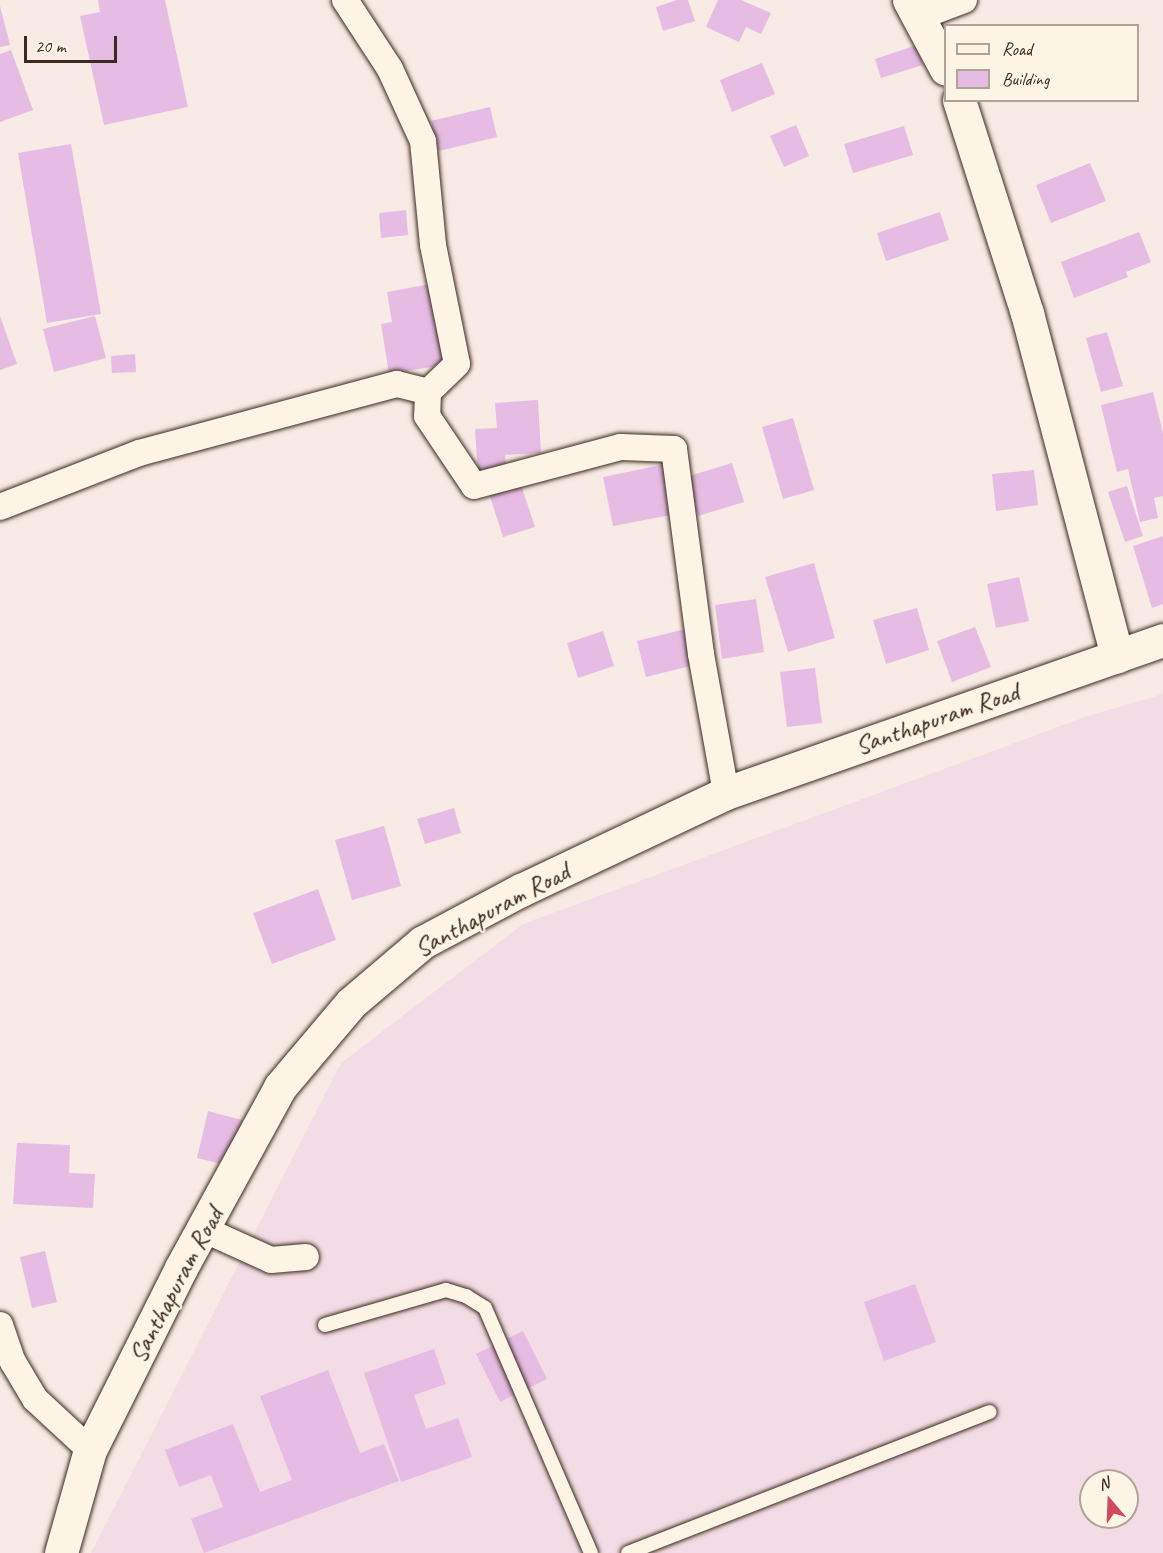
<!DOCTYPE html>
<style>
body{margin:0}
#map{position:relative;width:1163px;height:1553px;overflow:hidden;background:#f8eae5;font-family:Caveat,sans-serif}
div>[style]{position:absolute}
.built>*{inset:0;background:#f3dce5}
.building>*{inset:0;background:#e6bce4}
.roads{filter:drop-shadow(0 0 2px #3b2a1e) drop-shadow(0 0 2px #3b2a1e)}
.lane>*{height:14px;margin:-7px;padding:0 7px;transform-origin:7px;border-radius:7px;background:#fcf5e5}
.street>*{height:26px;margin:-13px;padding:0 13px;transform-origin:13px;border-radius:13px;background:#fcf5e5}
.secondary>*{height:33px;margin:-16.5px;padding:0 16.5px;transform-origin:16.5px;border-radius:16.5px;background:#fcf5e5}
span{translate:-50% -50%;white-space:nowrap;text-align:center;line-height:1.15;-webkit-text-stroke:4.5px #fcf5e5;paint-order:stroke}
.street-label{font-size:26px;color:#3b2a1e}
.legend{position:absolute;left:944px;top:24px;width:195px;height:78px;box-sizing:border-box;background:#fcf5e5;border:2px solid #afa495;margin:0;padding:8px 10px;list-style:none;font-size:18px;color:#3b2a1e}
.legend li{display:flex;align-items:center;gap:12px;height:30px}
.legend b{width:30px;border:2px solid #afa495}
.north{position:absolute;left:1079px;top:1469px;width:60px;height:60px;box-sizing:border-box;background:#fcf5e5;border:2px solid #afa495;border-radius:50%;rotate:341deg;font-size:16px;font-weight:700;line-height:24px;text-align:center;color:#3b2a1e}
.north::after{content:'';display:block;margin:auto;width:21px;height:27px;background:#d1495b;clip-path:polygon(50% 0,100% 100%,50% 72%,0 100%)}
.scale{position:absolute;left:24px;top:36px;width:93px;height:27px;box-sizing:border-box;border:3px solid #3b2a1e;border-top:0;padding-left:8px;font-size:18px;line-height:21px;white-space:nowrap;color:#3b2a1e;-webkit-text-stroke:4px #fcf5e5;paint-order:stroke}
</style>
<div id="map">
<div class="built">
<i style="clip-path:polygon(evenodd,1163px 694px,1163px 1553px,91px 1553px,341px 1063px,523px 924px,1088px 716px,1163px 694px,1091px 1481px,1127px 1481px,1127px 1517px,1091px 1517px,1091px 1481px)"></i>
</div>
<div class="building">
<i style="clip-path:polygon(98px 0,165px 0,188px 107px,104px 125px,80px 16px,100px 12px)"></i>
<i style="clip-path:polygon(677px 0,688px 0,695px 21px,663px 31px,656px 7px)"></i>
<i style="clip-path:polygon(718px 0,741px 0,771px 13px,761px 34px,746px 27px,739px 42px,706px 27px)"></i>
<i style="clip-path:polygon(0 6px,10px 45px,0 47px)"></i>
<i style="clip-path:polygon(917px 45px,923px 65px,881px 78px,875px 59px)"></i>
<i style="clip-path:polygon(11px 50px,33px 110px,0 122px,0 54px)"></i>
<i style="clip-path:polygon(762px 63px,775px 94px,732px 112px,720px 80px)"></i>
<i style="clip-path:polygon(490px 107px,497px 137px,439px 151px,431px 121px)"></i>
<i style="clip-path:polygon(796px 125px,809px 156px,784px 167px,770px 136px)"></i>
<i style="clip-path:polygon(904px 126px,913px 155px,853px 173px,844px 144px)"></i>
<i style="clip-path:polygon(71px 144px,101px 314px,47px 323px,18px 153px)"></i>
<i style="clip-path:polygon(1090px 163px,1106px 201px,1051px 223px,1036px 185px)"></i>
<i style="clip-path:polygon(406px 210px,408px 235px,381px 238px,379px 213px)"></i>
<i style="clip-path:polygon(940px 212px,949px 240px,886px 261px,877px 233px)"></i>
<i style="clip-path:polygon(1139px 232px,1151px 262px,1126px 272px,1128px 277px,1074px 298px,1061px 262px)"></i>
<i style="clip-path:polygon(436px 283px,449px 364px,389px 374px,381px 324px,392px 322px,387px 292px)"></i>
<i style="clip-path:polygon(0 316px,17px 364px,0 370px)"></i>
<i style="clip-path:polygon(95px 316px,106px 358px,54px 372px,43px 329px)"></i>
<i style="clip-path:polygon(1107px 332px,1123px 386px,1101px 392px,1086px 338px)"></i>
<i style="clip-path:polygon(135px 354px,136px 372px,112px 373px,111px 356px)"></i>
<i style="clip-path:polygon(1153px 392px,1163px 433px,1163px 496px,1154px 498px,1158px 518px,1140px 522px,1128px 469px,1117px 472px,1101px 405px)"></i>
<i style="clip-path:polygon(538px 400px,541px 453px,505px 455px,507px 473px,478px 476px,475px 429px,497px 428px,495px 403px)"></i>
<i style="clip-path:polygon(793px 418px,814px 490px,783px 499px,762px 427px)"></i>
<i style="clip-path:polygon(732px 463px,744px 502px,698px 516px,686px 477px)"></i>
<i style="clip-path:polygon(666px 464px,676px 514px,613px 526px,603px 477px)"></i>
<i style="clip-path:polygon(1034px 470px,1038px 505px,996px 511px,992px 474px)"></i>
<i style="clip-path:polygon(519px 479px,535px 527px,503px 537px,488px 490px)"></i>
<i style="clip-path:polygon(1127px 486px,1143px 536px,1125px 542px,1108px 492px)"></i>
<i style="clip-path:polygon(1163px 536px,1163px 604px,1152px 608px,1133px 546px)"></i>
<i style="clip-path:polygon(814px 563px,835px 638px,788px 652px,765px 577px)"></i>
<i style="clip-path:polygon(1019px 577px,1029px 621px,996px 628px,987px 584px)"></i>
<i style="clip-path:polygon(756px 599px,764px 652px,722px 659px,715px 605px)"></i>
<i style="clip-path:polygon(917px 608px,929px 650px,886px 664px,873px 620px)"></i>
<i style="clip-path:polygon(975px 627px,991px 667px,952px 682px,937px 641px)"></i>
<i style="clip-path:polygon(685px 629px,694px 665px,646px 677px,637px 641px)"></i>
<i style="clip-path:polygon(603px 631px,614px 666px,578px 678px,567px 643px)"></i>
<i style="clip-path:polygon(815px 668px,822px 723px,787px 727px,780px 672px)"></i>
<i style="clip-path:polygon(454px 808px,461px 833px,425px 844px,417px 819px)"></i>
<i style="clip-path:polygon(384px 826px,401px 886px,352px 900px,335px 840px)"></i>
<i style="clip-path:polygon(318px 889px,336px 940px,272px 964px,253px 913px)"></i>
<i style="clip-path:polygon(208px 1111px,242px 1120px,231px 1166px,197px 1158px)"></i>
<i style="clip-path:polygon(17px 1143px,70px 1145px,69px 1173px,95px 1174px,93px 1208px,13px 1204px)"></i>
<i style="clip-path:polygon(45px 1251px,57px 1302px,32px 1308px,20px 1257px)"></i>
<i style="clip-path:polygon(915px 1284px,936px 1342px,884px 1361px,864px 1302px)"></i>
<i style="clip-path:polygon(523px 1331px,547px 1379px,500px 1402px,476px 1354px)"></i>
<i style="clip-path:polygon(434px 1349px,446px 1384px,414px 1395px,426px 1429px,458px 1418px,472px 1457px,401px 1482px,364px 1373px)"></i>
<i style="clip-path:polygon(328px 1370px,360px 1453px,384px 1444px,399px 1481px,204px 1553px,191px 1519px,223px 1507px,211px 1475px,179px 1487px,165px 1450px,233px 1424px,260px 1492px,292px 1480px,260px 1396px)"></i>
</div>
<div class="roads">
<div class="lane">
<i style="left:325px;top:1325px;width:126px;rotate:-16.1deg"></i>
<i style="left:446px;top:1290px;width:21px;rotate:17deg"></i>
<i style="left:466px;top:1296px;width:22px;rotate:32deg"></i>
<i style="left:485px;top:1308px;width:267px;rotate:66.6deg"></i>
<i style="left:628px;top:1553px;width:388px;rotate:-21.3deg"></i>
</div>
<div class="street">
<i style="left:345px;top:0;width:82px;rotate:56.9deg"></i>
<i style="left:390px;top:69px;width:79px;rotate:65.4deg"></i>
<i style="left:423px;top:141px;width:104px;rotate:84.5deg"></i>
<i style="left:433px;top:245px;width:121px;rotate:78.6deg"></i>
<i style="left:457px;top:364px;width:40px;rotate:136deg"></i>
<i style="left:428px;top:392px;width:24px;rotate:92deg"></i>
<i style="left:427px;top:416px;width:84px;rotate:56.1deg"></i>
<i style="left:474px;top:486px;width:152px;rotate:-14.9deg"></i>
<i style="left:621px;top:447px;width:53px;rotate:2.2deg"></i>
<i style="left:674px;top:449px;width:207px;rotate:82.5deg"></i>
<i style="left:701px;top:654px;width:141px;rotate:79.8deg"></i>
<i style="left:919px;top:17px;width:48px;rotate:-20.7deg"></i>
<i style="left:0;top:507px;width:149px;rotate:-21.2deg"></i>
<i style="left:139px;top:453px;width:267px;rotate:-15deg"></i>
<i style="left:397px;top:384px;width:32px;rotate:14deg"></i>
<i style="left:205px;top:1230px;width:72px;rotate:24.4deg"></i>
<i style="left:271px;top:1260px;width:35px;rotate:-5deg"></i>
<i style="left:0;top:1325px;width:39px;rotate:71deg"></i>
<i style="left:13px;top:1362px;width:43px;rotate:59.3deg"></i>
<i style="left:35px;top:1399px;width:75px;rotate:42.8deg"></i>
</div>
<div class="secondary">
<i style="left:909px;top:0;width:78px;rotate:61.8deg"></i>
<i style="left:959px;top:100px;width:224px;rotate:72.3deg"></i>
<i style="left:1027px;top:313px;width:355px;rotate:75.3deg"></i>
<i style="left:61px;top:1553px;width:107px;rotate:-74.3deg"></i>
<i style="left:90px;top:1450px;width:203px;rotate:-63.4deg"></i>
<i style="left:181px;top:1268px;width:206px;rotate:-61.3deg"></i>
<i style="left:280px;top:1087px;width:110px;rotate:-49.8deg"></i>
<i style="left:351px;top:1003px;width:94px;rotate:-40.3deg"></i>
<i style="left:423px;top:942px;width:111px;rotate:-28deg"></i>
<i style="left:521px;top:890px;width:227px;rotate:-25.3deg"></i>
<i style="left:726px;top:793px;width:463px;rotate:-19.3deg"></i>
</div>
</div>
<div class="street-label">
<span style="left:937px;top:719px;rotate:-19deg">Santhapuram Road</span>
<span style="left:492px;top:910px;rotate:-28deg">Santhapuram Road</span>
<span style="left:176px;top:1285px;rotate:-62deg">Santhapuram Road</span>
</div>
<ul class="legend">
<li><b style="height:8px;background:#fcf5e5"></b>Road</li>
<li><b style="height:16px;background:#e6bce4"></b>Building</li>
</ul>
<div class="north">N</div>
<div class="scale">20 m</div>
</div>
